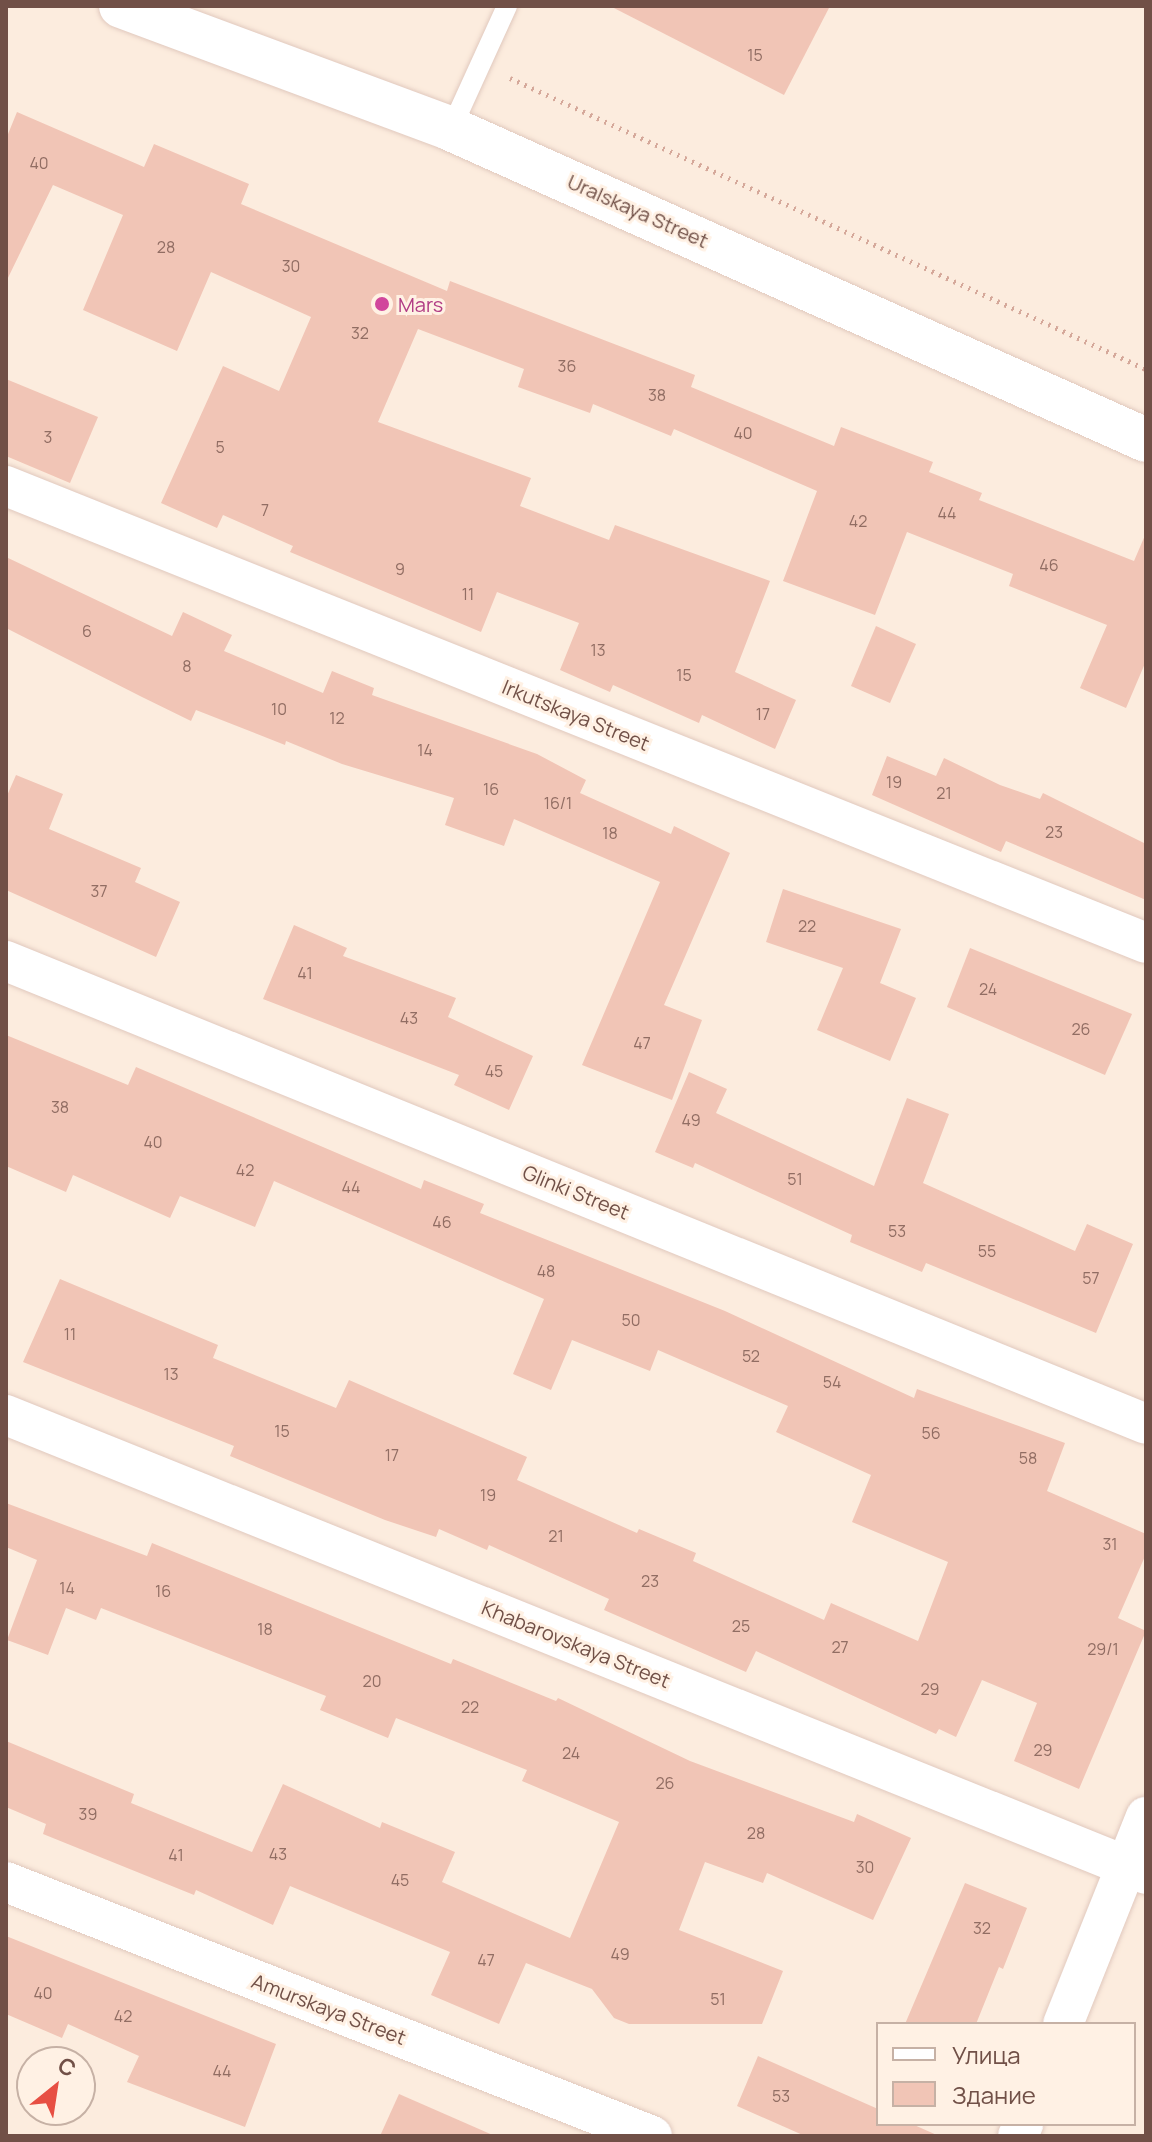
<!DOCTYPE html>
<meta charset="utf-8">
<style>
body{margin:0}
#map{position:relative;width:1152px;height:2142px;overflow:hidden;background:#fcecde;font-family:Manrope,sans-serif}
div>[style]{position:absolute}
.building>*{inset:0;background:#f1c5b6}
.path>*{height:5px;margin-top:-2.5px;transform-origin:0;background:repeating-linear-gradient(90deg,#d5a89a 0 2px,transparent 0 8px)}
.roads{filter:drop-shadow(0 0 2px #e1c9be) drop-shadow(0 0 2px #e1c9be)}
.service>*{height:20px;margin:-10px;padding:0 10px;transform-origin:10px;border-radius:10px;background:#fff}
.minor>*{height:40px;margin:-20px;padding:0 20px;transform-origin:20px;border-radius:20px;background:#fff}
.secondary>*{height:44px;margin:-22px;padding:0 22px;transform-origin:22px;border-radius:22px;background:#fff}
.dots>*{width:22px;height:22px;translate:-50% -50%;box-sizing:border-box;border:4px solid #fff1e4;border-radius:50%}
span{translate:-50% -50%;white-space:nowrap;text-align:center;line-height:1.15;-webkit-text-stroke:6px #fff1e4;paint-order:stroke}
.number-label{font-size:16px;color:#916d63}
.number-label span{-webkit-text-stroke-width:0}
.street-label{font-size:20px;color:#715047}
.hotel-label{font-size:20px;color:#b23c85}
.left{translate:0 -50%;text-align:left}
.frame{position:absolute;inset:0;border:8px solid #715047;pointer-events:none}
.legend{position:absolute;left:876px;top:2022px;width:260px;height:104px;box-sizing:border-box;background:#fff1e4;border:2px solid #c6b1a5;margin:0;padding:10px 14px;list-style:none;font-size:24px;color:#715047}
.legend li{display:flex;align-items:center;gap:16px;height:40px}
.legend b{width:40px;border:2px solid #c6b1a5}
.north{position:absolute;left:16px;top:2046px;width:80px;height:80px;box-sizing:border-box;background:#fff1e4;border:2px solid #c6b1a5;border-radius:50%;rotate:30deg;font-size:22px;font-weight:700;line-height:32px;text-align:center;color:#715047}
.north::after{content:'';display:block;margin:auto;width:28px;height:36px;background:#e74f43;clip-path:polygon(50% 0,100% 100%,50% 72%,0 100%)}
</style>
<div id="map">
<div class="building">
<i style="clip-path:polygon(610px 6px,830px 6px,784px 95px)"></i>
<i style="clip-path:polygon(17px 112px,144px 167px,154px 144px,249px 184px,241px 204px,447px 291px,450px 281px,695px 375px,691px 387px,834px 446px,841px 427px,933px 462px,929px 472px,982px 493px,979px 500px,1134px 561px,1146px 533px,1146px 661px,1126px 708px,1080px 688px,1107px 625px,1009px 586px,1013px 574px,907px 532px,875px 615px,783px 581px,817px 491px,674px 429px,671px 436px,593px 404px,590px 413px,518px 387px,524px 369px,418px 329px,378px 422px,531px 478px,520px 506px,609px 540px,615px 525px,770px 581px,735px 672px,796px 700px,775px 749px,702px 715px,699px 723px,613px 685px,610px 692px,560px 670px,579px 623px,497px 592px,481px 632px,290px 552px,293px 546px,223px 515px,217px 528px,161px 503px,223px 366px,279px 391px,311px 317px,211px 272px,177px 351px,83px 310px,123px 215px,53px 185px,6px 282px,6px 139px)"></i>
<i style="clip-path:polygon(6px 379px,98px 417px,70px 483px,6px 456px)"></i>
<i style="clip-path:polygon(6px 557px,172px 636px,183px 612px,232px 635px,224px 651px,323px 693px,332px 671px,374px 688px,372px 695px,537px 754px,586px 780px,580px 793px,671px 834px,674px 826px,730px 853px,664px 1005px,702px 1020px,672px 1100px,582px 1065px,660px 882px,514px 819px,504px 846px,445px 825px,454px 798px,342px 764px,286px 741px,285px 745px,196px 710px,191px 721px,142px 697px,6px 628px)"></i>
<i style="clip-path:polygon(876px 626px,916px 644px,890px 703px,851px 686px)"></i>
<i style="clip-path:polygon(887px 756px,936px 776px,944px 758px,1000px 785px,1040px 799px,1043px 793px,1146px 844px,1146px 900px,1006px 841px,1001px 852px,872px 795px)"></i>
<i style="clip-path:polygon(16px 775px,63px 794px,49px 829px,141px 868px,135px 882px,180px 902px,156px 957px,6px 890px,6px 798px)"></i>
<i style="clip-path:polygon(783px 889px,901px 929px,880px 983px,916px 998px,890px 1061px,817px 1030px,843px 968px,766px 942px)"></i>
<i style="clip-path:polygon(294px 925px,347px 948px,343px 956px,456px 998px,448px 1017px,533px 1056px,509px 1110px,454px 1085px,459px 1075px,263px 999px)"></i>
<i style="clip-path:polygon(970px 948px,1132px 1014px,1105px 1075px,947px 1007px)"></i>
<i style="clip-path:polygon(6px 1035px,128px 1085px,136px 1067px,421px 1189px,424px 1180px,484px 1204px,480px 1213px,725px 1311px,914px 1398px,917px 1389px,1065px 1443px,1047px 1491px,1146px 1534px,1146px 1554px,1118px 1618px,1146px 1631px,1079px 1789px,1014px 1761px,1037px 1703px,982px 1680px,956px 1737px,939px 1729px,936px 1734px,756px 1651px,746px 1672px,604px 1610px,609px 1599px,489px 1545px,487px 1550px,439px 1529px,436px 1537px,385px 1520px,230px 1456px,234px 1446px,23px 1362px,60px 1279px,218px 1345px,213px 1358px,336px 1408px,349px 1380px,527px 1457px,517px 1480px,637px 1533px,639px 1529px,696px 1553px,693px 1561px,824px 1620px,831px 1603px,918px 1641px,948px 1562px,852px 1522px,871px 1475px,776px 1432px,788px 1406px,658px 1350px,650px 1371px,572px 1340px,551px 1390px,513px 1374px,544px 1299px,274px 1181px,255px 1227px,180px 1196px,170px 1218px,73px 1175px,66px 1192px,6px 1166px)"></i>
<i style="clip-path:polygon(689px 1072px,727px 1089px,716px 1113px,874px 1186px,907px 1098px,949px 1114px,923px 1183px,1075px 1251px,1087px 1224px,1133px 1244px,1096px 1333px,926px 1263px,922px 1272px,850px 1242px,852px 1235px,695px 1163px,693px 1168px,655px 1152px)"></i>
<i style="clip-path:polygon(6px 1503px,147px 1556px,152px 1543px,451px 1664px,453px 1659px,556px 1701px,558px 1698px,690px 1761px,854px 1822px,857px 1814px,911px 1838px,873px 1920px,767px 1873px,763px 1883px,705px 1862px,679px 1930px,783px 1971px,762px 2024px,629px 2024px,614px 2018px,592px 1989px,526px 1963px,499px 2024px,431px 1995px,450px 1952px,290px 1886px,273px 1925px,196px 1890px,194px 1895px,43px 1834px,46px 1824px,6px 1807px,6px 1741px,134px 1794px,131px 1803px,252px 1852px,283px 1784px,380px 1828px,382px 1822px,455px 1852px,442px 1882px,570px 1938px,619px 1822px,522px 1781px,527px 1770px,396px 1718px,388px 1738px,320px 1710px,326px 1696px,101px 1608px,96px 1620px,66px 1608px,48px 1655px,7px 1640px,37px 1560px,6px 1547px)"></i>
<i style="clip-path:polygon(965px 1883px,1027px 1908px,1003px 1969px,999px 1967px,976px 2024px,905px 2024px)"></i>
<i style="clip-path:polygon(6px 1936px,276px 2044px,245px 2127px,127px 2082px,139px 2056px,68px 2024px,62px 2038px,6px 2014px)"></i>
<i style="clip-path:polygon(758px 2056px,878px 2109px,878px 2124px,912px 2124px,939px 2136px,805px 2136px,737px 2106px)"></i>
<i style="clip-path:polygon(399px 2094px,495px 2136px,380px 2136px)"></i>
</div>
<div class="path">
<i style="left:510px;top:78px;width:699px;rotate:24.59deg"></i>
</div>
<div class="roads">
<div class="service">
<i style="left:451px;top:129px;width:135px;rotate:-65.5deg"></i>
</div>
<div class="minor">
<i style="left:6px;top:486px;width:1228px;rotate:21.84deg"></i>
<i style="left:6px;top:961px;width:1230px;rotate:22.1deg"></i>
<i style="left:6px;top:1415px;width:1229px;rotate:21.93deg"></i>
<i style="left:6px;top:1882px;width:694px;rotate:21.46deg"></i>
<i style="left:1063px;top:2024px;width:223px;rotate:-68.2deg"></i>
<i style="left:1018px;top:2136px;width:13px;rotate:-67deg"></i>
</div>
<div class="secondary">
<i style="left:121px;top:6px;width:352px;rotate:20.4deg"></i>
<i style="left:451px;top:129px;width:761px;rotate:24.11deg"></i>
</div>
</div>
<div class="dots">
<i style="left:382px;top:304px;background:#d1479c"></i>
</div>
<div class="number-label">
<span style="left:755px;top:55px">15</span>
<span style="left:39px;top:163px">40</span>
<span style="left:166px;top:247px">28</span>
<span style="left:291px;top:266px">30</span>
<span style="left:360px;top:333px">32</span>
<span style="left:567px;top:366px">36</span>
<span style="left:657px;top:395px">38</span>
<span style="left:743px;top:433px">40</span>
<span style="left:48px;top:437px">3</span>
<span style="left:220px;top:447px">5</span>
<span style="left:265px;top:510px">7</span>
<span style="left:947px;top:513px">44</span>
<span style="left:858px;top:521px">42</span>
<span style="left:1049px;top:565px">46</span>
<span style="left:400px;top:569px">9</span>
<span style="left:468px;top:594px">11</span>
<span style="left:87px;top:631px">6</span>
<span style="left:598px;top:650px">13</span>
<span style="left:187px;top:666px">8</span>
<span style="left:684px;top:675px">15</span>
<span style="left:279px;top:709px">10</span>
<span style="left:763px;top:714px">17</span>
<span style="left:337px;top:718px">12</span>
<span style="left:425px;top:750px">14</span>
<span style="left:894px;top:782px">19</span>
<span style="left:491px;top:789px">16</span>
<span style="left:944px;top:793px">21</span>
<span style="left:558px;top:803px">16/1</span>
<span style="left:1054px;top:832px">23</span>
<span style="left:610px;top:833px">18</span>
<span style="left:99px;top:891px">37</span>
<span style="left:807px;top:926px">22</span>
<span style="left:305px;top:973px">41</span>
<span style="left:988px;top:989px">24</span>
<span style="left:409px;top:1018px">43</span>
<span style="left:1081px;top:1029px">26</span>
<span style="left:642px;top:1043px">47</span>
<span style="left:494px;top:1071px">45</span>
<span style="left:60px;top:1107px">38</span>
<span style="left:691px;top:1120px">49</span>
<span style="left:153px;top:1142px">40</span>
<span style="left:245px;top:1170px">42</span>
<span style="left:795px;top:1179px">51</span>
<span style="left:351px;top:1187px">44</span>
<span style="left:442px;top:1222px">46</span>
<span style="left:897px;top:1231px">53</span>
<span style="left:987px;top:1251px">55</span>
<span style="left:546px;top:1271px">48</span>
<span style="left:1091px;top:1278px">57</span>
<span style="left:631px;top:1320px">50</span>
<span style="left:70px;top:1334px">11</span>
<span style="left:751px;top:1356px">52</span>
<span style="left:171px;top:1374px">13</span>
<span style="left:832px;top:1382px">54</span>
<span style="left:282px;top:1431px">15</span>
<span style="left:931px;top:1433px">56</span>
<span style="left:392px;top:1455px">17</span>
<span style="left:1028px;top:1458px">58</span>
<span style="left:488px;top:1495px">19</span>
<span style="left:556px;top:1536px">21</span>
<span style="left:1110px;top:1544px">31</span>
<span style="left:650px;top:1581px">23</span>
<span style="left:67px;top:1588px">14</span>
<span style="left:163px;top:1591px">16</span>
<span style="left:741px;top:1626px">25</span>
<span style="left:265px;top:1629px">18</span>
<span style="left:840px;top:1647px">27</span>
<span style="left:1103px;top:1649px">29/1</span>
<span style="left:372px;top:1681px">20</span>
<span style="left:930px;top:1689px">29</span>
<span style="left:470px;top:1707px">22</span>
<span style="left:1043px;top:1750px">29</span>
<span style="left:571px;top:1753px">24</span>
<span style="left:665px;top:1783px">26</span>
<span style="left:88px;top:1814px">39</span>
<span style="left:756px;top:1833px">28</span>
<span style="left:278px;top:1854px">43</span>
<span style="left:176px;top:1855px">41</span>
<span style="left:865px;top:1867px">30</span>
<span style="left:400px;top:1880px">45</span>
<span style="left:982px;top:1928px">32</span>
<span style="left:620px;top:1954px">49</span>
<span style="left:486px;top:1960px">47</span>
<span style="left:43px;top:1993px">40</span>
<span style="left:718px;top:1999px">51</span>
<span style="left:123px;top:2016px">42</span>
<span style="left:222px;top:2071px">44</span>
<span style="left:781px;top:2096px">53</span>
</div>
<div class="street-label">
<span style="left:638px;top:211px;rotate:24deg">Uralskaya Street</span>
<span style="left:576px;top:715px;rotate:22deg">Irkutskaya Street</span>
<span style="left:576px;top:1192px;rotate:22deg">Glinki Street</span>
<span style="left:576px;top:1644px;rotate:22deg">Khabarovskaya Street</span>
<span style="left:329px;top:2009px;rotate:21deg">Amurskaya Street</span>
</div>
<div class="hotel-label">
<span class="left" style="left:398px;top:304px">Mars</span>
</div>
<div class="frame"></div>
<ul class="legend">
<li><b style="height:10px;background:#fff"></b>Улица</li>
<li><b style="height:22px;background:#f1c5b6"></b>Здание</li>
</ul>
<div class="north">С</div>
</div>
